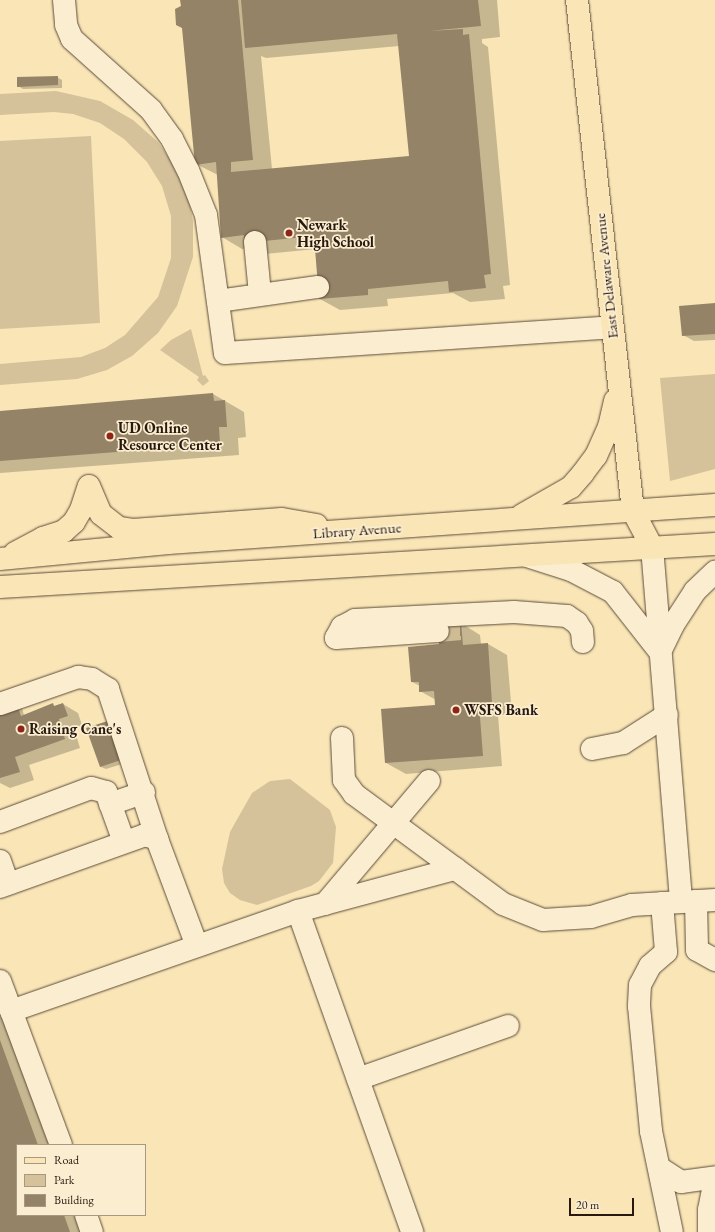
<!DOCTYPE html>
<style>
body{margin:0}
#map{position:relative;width:715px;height:1232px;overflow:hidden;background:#f9e5b6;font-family:"EB Garamond",serif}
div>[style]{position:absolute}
.green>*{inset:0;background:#d5c29a}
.shadow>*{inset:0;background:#0003}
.building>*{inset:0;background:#948366}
.minor-tunnel>*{height:22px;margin-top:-11px;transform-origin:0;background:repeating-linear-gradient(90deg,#cfbc95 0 22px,transparent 0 33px)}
.roads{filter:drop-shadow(0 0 1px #5c4b3a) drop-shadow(0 0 1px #5c4b3a)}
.minor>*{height:22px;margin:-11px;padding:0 11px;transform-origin:11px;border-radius:11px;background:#fbeed0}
.major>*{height:22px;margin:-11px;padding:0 11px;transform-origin:11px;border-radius:11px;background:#f9e5b6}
.dots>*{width:11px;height:11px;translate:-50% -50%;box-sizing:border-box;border:2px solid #fbeed0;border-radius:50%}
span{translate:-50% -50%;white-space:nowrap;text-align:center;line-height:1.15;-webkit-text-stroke:3.5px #fbeed0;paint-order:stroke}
.poi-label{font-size:15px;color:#271810;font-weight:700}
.left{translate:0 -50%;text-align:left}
.street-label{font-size:15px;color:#271810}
.legend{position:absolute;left:16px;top:1144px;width:130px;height:72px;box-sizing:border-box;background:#fbeed0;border:1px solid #a69883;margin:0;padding:5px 7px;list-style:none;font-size:12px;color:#271810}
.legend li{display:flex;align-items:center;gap:8px;height:20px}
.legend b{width:20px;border:1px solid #a69883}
.scale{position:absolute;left:569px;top:1198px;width:65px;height:18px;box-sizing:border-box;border:2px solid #271810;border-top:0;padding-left:5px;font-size:12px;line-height:14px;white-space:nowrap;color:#271810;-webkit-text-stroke:3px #fbeed0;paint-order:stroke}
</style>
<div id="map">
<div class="green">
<i style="clip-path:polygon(56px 91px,100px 101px,133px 120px,158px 142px,178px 171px,190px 205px,193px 221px,193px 257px,177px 306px,158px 333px,132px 356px,107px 370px,77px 379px,0 385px,0 364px,81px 357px,105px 348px,125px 335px,158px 297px,171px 258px,171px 216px,162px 186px,147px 162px,124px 139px,100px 123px,73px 114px,54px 112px,0 115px,0 94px)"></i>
<i style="clip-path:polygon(91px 136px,100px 323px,0 329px,0 141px)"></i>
<i style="clip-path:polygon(191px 329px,203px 376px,205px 375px,209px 381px,203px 386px,197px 380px,199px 377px,160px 350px,171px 340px)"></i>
<i style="clip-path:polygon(715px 374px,715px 469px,670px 481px,660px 378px)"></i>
<i style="clip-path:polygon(290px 779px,330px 810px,336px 827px,333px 863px,319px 881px,311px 886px,257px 905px,240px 900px,230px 893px,224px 883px,222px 869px,230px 832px,252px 793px,270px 781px)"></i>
</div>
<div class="shadow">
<i style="clip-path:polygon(evenodd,181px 0,497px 0,500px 37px,482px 39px,482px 43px,488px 47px,510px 285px,503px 286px,505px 299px,470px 302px,453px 293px,387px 299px,388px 306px,340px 310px,320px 299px,316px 249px,265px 254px,254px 247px,242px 249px,222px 237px,218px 175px,196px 164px,181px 0,399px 46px,410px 157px,272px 169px,261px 56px,266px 58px,399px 46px)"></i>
<i style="clip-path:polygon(57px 77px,62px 80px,62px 88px,23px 89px,18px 86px)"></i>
<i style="clip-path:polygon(715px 304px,715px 340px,694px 341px,683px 335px)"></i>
<i style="clip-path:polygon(213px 394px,244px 412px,246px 437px,238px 438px,239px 455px,0 473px,0 412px)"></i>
<i style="clip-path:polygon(461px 623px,480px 635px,481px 644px,488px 644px,507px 655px,512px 714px,498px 715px,502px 766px,406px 774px,386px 763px,436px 705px,436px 700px,420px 691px,420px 686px,412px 682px)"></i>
<i style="clip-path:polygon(63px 704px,78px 713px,82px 725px,74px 728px,80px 748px,29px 765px,34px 780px,10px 788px,0 783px,0 715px,21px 705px,24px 715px)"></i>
<i style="clip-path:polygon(88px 729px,135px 760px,106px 769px,101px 767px)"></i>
<i style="clip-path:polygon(0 998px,53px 1145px,17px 1145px,17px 1215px,79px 1215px,85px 1232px,0 1232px)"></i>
</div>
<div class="building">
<i style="clip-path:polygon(180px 0,238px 0,253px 160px,231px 162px,231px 172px,409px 156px,397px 34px,245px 48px,241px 0,478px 0,481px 26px,429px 31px,463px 29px,463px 35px,469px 34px,491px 274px,484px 275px,486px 288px,449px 292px,448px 281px,368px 289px,368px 295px,319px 299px,314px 236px,244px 243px,244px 235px,221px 238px,216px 162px,195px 165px,182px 28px,176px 25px,175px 9px,181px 6px)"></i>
<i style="clip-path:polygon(58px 76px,58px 85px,17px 87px,17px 77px)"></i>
<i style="clip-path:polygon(715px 303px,715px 334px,682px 336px,679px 306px)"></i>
<i style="clip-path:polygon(213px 393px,214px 401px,225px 400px,227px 427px,219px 427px,220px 444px,0 461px,0 411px)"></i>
<i style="clip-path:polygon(461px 622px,463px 645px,488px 643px,492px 703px,479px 704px,483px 756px,385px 763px,381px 709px,435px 705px,434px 691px,419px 692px,419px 682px,411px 682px,408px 647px,439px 644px,437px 624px)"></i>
<i style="clip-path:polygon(16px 701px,21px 716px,53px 703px,54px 706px,63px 703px,68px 716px,59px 719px,65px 739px,15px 757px,20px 772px,0 778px,0 706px)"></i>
<i style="clip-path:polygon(117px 718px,130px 757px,100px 767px,86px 728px)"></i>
<i style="clip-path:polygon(0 1040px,38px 1145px,17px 1145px,17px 1215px,64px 1215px,70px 1232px,0 1232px)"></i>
</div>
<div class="minor-tunnel">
<i style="left:438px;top:631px;width:23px;rotate:-5deg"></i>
</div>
<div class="roads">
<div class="minor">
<i style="left:64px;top:0;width:25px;rotate:85deg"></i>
<i style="left:66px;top:25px;width:15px;rotate:67deg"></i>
<i style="left:72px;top:39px;width:106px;rotate:41.9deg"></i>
<i style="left:151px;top:110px;width:36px;rotate:54deg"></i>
<i style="left:172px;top:139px;width:35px;rotate:63deg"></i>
<i style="left:188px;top:170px;width:48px;rotate:68.2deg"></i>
<i style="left:206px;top:215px;width:139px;rotate:82.2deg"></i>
<i style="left:225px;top:353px;width:388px;rotate:-3.8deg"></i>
<i style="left:255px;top:242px;width:52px;rotate:84.5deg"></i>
<i style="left:218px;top:301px;width:101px;rotate:-8deg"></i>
<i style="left:652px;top:547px;width:356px;rotate:85.3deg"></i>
<i style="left:527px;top:556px;width:46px;rotate:17.7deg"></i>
<i style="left:571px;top:570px;width:47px;rotate:27.6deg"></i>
<i style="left:613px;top:592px;width:76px;rotate:51.9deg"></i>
<i style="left:660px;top:652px;width:30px;rotate:-64deg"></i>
<i style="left:673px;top:625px;width:40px;rotate:-57.1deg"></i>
<i style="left:695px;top:591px;width:28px;rotate:-44deg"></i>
<i style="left:336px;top:638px;width:13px;rotate:-61deg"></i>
<i style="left:342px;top:627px;width:15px;rotate:-28deg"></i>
<i style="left:355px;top:620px;width:159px;rotate:-2.9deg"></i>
<i style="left:514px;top:612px;width:53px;rotate:4.3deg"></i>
<i style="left:567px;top:616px;width:12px;rotate:35deg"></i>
<i style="left:577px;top:623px;width:9px;rotate:58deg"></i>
<i style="left:582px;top:631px;width:11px;rotate:85deg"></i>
<i style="left:336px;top:638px;width:102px;rotate:-3.9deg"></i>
<i style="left:0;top:704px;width:83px;rotate:-19.1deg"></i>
<i style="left:78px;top:677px;width:14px;rotate:8deg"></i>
<i style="left:92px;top:679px;width:19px;rotate:32deg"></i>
<i style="left:108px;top:689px;width:158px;rotate:71.9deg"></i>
<i style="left:157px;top:839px;width:114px;rotate:69.5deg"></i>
<i style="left:342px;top:738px;width:42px;rotate:87.3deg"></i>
<i style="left:344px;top:780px;width:17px;rotate:54deg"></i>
<i style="left:354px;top:794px;width:185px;rotate:36.4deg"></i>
<i style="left:503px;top:904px;width:43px;rotate:21.8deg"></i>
<i style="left:543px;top:920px;width:48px;rotate:-3.6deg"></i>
<i style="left:591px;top:917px;width:43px;rotate:-16.3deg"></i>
<i style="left:632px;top:905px;width:83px;rotate:-3.4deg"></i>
<i style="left:592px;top:749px;width:32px;rotate:-11deg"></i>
<i style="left:623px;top:743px;width:52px;rotate:-32.5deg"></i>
<i style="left:110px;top:804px;width:36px;rotate:-19deg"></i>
<i style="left:0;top:822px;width:97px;rotate:-20.5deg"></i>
<i style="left:91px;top:788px;width:16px;rotate:15deg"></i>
<i style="left:106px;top:792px;width:53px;rotate:70.2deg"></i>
<i style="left:0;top:861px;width:24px;rotate:71deg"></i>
<i style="left:0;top:887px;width:154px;rotate:-19.7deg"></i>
<i style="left:145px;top:835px;width:13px;rotate:18deg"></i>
<i style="left:696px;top:901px;width:49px;rotate:88.8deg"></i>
<i style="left:697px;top:950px;width:21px;rotate:29deg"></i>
<i style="left:662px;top:903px;width:49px;rotate:85.3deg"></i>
<i style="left:666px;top:952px;width:21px;rotate:139deg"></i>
<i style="left:650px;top:966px;width:21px;rotate:118deg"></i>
<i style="left:640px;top:985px;width:21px;rotate:93deg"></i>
<i style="left:639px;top:1006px;width:126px;rotate:84.5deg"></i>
<i style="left:651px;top:1131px;width:103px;rotate:78.3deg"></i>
<i style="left:325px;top:904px;width:161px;rotate:-49.8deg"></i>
<i style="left:298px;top:911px;width:341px;rotate:70.4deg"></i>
<i style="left:0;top:981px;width:175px;rotate:69.6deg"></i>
<i style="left:11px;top:1011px;width:304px;rotate:-19.2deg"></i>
<i style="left:298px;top:911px;width:163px;rotate:-15deg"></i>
<i style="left:358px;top:1079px;width:159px;rotate:-19.5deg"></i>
<i style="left:661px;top:1169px;width:24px;rotate:33deg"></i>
<i style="left:681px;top:1182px;width:34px;rotate:-8deg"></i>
<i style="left:86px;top:1215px;width:18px;rotate:71deg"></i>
<i style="left:709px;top:1232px;width:22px;rotate:-90deg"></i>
<i style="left:709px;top:1210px;width:32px;rotate:-79deg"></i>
</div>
<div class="major">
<i style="left:577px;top:0;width:514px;rotate:83.75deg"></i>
<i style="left:633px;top:511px;width:41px;rotate:62.2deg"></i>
<i style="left:89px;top:486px;width:30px;rotate:67deg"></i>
<i style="left:101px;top:514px;width:23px;rotate:38deg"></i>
<i style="left:119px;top:528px;width:14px;rotate:8deg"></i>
<i style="left:133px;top:530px;width:149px;rotate:-4.2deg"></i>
<i style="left:282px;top:519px;width:35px;rotate:10deg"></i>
<i style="left:522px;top:515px;width:56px;rotate:-29.7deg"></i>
<i style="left:571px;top:487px;width:18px;rotate:-49deg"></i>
<i style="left:583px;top:473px;width:21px;rotate:-53deg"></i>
<i style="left:596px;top:456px;width:32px;rotate:-66deg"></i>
<i style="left:609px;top:427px;width:27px;rotate:-77deg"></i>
<i style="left:15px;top:553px;width:32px;rotate:-28deg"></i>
<i style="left:43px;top:538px;width:22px;rotate:-18deg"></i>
<i style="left:64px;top:531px;width:13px;rotate:-42deg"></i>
<i style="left:74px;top:522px;width:14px;rotate:-60deg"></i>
<i style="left:81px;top:510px;width:25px;rotate:-72deg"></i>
<i style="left:0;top:559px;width:169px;rotate:-5.4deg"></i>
<i style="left:168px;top:543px;width:548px;rotate:-3.97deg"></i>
<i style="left:0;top:587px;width:716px;rotate:-3.44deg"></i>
</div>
</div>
<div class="dots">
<i style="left:289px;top:233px;background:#8f2418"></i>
<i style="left:110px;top:436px;background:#8f2418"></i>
<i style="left:456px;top:710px;background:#8f2418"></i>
<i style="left:21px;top:729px;background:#8f2418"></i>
</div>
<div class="poi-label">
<span class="left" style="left:297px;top:233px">Newark<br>High School</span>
<span class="left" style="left:118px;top:436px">UD Online<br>Resource Center</span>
<span class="left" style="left:464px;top:710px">WSFS Bank</span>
<span class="left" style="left:29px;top:729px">Raising Cane's</span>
</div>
<div class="street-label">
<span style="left:606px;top:276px;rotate:-96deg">East Delaware Avenue</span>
<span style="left:357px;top:530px;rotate:-4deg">Library Avenue</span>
</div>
<ul class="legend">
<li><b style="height:5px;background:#f9e5b6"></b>Road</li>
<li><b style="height:11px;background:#d5c29a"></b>Park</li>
<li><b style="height:11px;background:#948366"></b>Building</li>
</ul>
<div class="scale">20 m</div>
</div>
